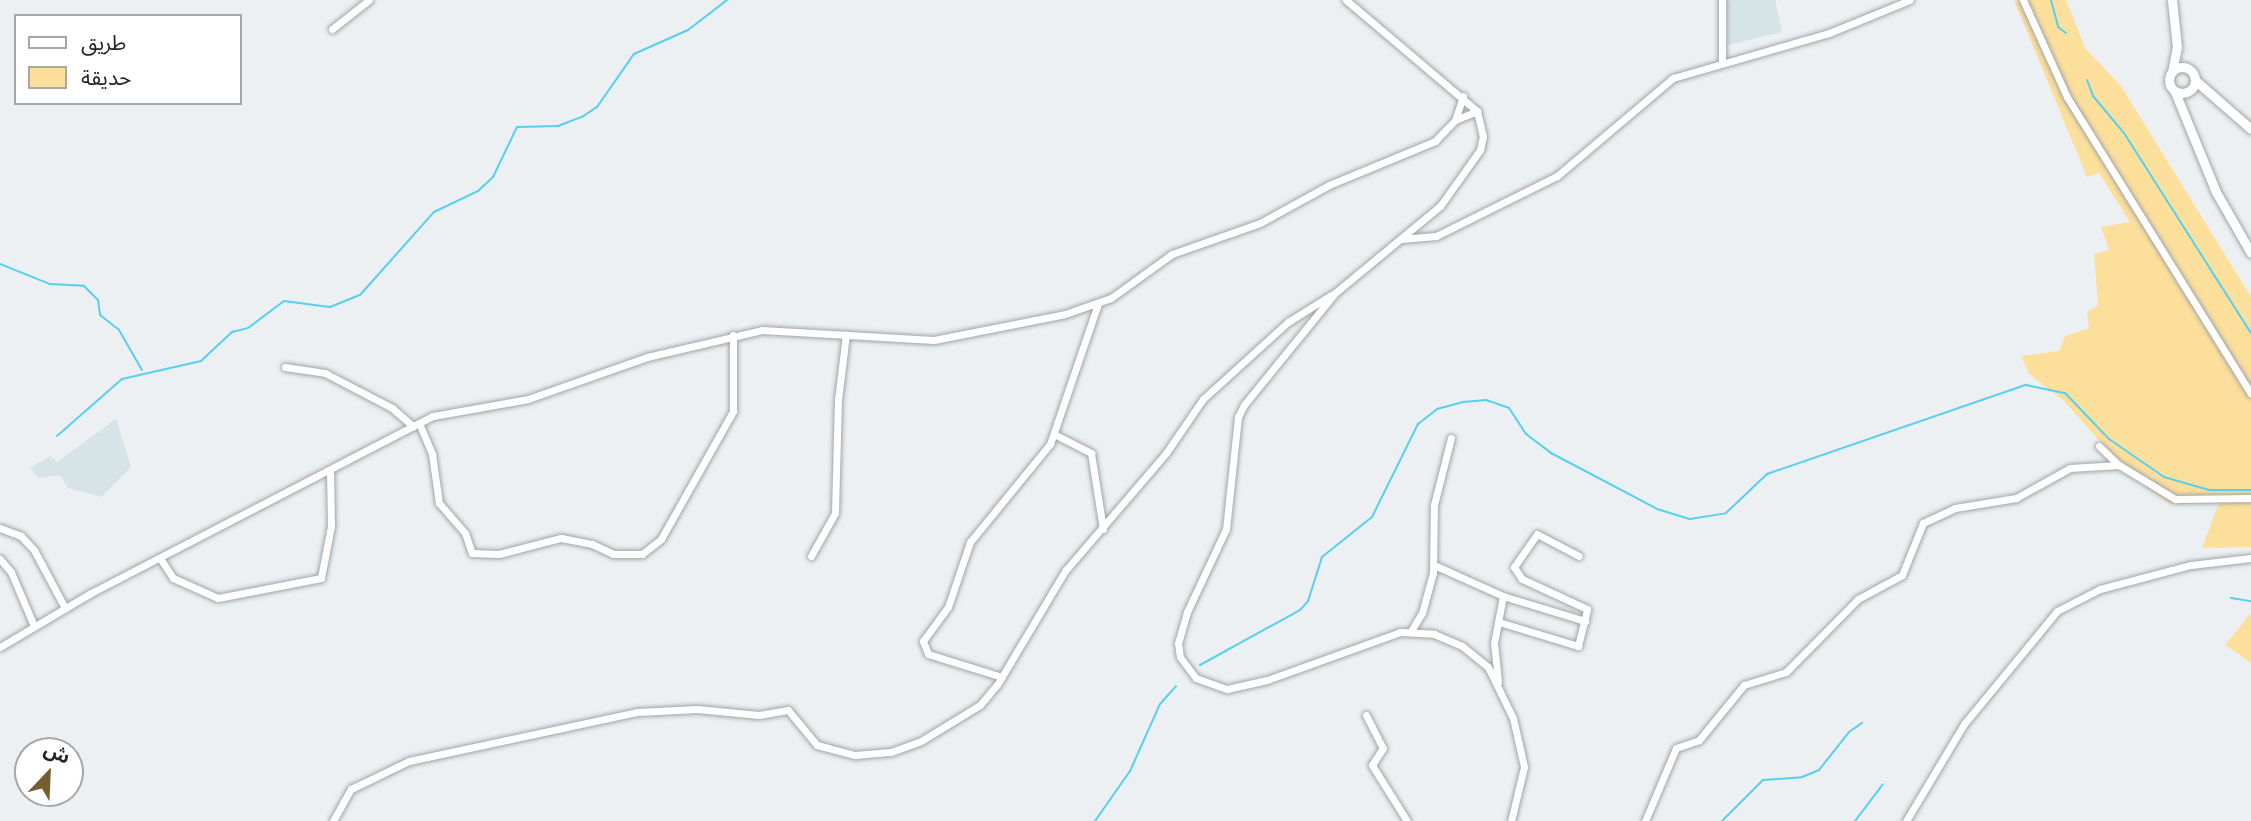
<!DOCTYPE html>
<meta charset="utf-8">
<style>
body{margin:0}
#map{position:relative;width:2251px;height:821px;overflow:hidden;background:#ecf0f2;font-family:"Sofia Sans Condensed","Noto Sans Arabic",sans-serif}
div>[style]{position:absolute}
.built>*{inset:0;background:#d6e3e7}
.green>*{inset:0;background:#fddf9c}
.stream>*{height:2px;margin:-1px;padding:0 1px;transform-origin:1px;border-radius:1px;background:#56cff1}
.roads{filter:drop-shadow(0 0 2px #a1a5a6) drop-shadow(0 0 2px #a1a5a6)}
.minor>*{height:7px;margin:-3.5px;padding:0 3.5px;transform-origin:3.5px;border-radius:3.5px;background:#fff}
.major>*{height:9px;margin:-4.5px;padding:0 4.5px;transform-origin:4.5px;border-radius:4.5px;background:#fff}
.major>.ring{margin:-4.5px;padding:0;box-sizing:content-box;background:none;border:9px solid #fff;border-radius:50%}
span{translate:-50% -50%;white-space:nowrap;text-align:center;line-height:1.15;-webkit-text-stroke:7px #fff;paint-order:stroke}
.legend{position:absolute;left:14px;top:14px;width:228px;height:91px;box-sizing:border-box;background:#fff;border:2px solid #a7a7a8;margin:0;padding:9px 12px;list-style:none;font-size:21px;color:#232425}
.legend li{display:flex;align-items:center;gap:14px;height:35px}
.legend b{width:35px;border:2px solid #a7a7a8}
.north{position:absolute;left:14px;top:737px;width:70px;height:70px;box-sizing:border-box;background:#fff;border:2px solid #a7a7a8;border-radius:50%;rotate:23deg;font-size:19px;font-weight:700;line-height:28px;text-align:center;color:#232425}
.north::after{content:'';display:block;margin:auto;width:24px;height:32px;background:#745f2e;clip-path:polygon(50% 0,100% 100%,50% 72%,0 100%)}
</style>
<div id="map">
<div class="built">
<i style="clip-path:polygon(1727px 0,1775px 0,1782px 32px,1728px 45px)"></i>
<i style="clip-path:polygon(116px 419px,131px 467px,101px 497px,68px 488px,60px 475px,39px 478px,30px 468px,50px 456px,57px 462px)"></i>
</div>
<div class="green">
<i style="clip-path:polygon(2014px 0,2066px 0,2085px 48px,2121px 86px,2251px 297px,2251px 547px,2202px 548px,2219px 503px,2170px 504px,2127px 473px,2108px 467px,2104px 446px,2064px 401px,2029px 374px,2021px 356px,2059px 351px,2065px 336px,2089px 328px,2087px 312px,2098px 305px,2094px 254px,2109px 250px,2101px 227px,2130px 222px,2099px 173px,2087px 177px)"></i>
<i style="clip-path:polygon(2251px 613px,2251px 663px,2225px 645px)"></i>
</div>
<div class="stream">
<i style="left:2051px;top:0;width:28px;rotate:75deg"></i>
<i style="left:2058px;top:27px;width:10px;rotate:37deg"></i>
<i style="left:2087px;top:80px;width:17px;rotate:69deg"></i>
<i style="left:2093px;top:96px;width:48px;rotate:50deg"></i>
<i style="left:2124px;top:133px;width:237px;rotate:57.6deg"></i>
<i style="left:0;top:264px;width:54px;rotate:21.8deg"></i>
<i style="left:50px;top:284px;width:34px;rotate:3deg"></i>
<i style="left:84px;top:286px;width:20px;rotate:45deg"></i>
<i style="left:98px;top:300px;width:15px;rotate:82deg"></i>
<i style="left:100px;top:315px;width:24px;rotate:38deg"></i>
<i style="left:119px;top:330px;width:46px;rotate:60.1deg"></i>
<i style="left:57px;top:436px;width:86px;rotate:-41.2deg"></i>
<i style="left:122px;top:379px;width:81px;rotate:-12.8deg"></i>
<i style="left:201px;top:361px;width:42px;rotate:-43.1deg"></i>
<i style="left:232px;top:332px;width:16px;rotate:-14deg"></i>
<i style="left:248px;top:328px;width:45px;rotate:-36.9deg"></i>
<i style="left:284px;top:301px;width:46px;rotate:7.4deg"></i>
<i style="left:330px;top:307px;width:32px;rotate:-22deg"></i>
<i style="left:360px;top:295px;width:111px;rotate:-48.3deg"></i>
<i style="left:434px;top:212px;width:49px;rotate:-25.5deg"></i>
<i style="left:478px;top:191px;width:21px;rotate:-43deg"></i>
<i style="left:493px;top:177px;width:55px;rotate:-64.4deg"></i>
<i style="left:517px;top:127px;width:41px;rotate:-1.4deg"></i>
<i style="left:558px;top:126px;width:26px;rotate:-21deg"></i>
<i style="left:582px;top:117px;width:18px;rotate:-34deg"></i>
<i style="left:597px;top:107px;width:65px;rotate:-55.1deg"></i>
<i style="left:634px;top:54px;width:59px;rotate:-24deg"></i>
<i style="left:688px;top:30px;width:49px;rotate:-37.6deg"></i>
<i style="left:2231px;top:598px;width:20px;rotate:9deg"></i>
<i style="left:1200px;top:665px;width:114px;rotate:-28.8deg"></i>
<i style="left:1300px;top:610px;width:12px;rotate:-48deg"></i>
<i style="left:1308px;top:601px;width:46px;rotate:-72.3deg"></i>
<i style="left:1322px;top:557px;width:64px;rotate:-38.7deg"></i>
<i style="left:1372px;top:517px;width:104px;rotate:-63.7deg"></i>
<i style="left:1418px;top:424px;width:24px;rotate:-38deg"></i>
<i style="left:1437px;top:409px;width:27px;rotate:-15deg"></i>
<i style="left:1463px;top:402px;width:23px;rotate:-5deg"></i>
<i style="left:1486px;top:400px;width:24px;rotate:19deg"></i>
<i style="left:1509px;top:408px;width:31px;rotate:57deg"></i>
<i style="left:1526px;top:434px;width:31px;rotate:37deg"></i>
<i style="left:1551px;top:453px;width:120px;rotate:27.8deg"></i>
<i style="left:1657px;top:509px;width:34px;rotate:17deg"></i>
<i style="left:1690px;top:519px;width:36px;rotate:-9deg"></i>
<i style="left:1726px;top:513px;width:57px;rotate:-43.6deg"></i>
<i style="left:1767px;top:474px;width:274px;rotate:-19deg"></i>
<i style="left:2026px;top:385px;width:40px;rotate:12deg"></i>
<i style="left:2065px;top:393px;width:64px;rotate:46.3deg"></i>
<i style="left:2109px;top:439px;width:67px;rotate:34.6deg"></i>
<i style="left:2164px;top:477px;width:47px;rotate:16.1deg"></i>
<i style="left:2209px;top:490px;width:42px"></i>
<i style="left:1095px;top:821px;width:61px;rotate:-55deg"></i>
<i style="left:1130px;top:771px;width:73px;rotate:-65.9deg"></i>
<i style="left:1160px;top:704px;width:24px;rotate:-48deg"></i>
<i style="left:1722px;top:821px;width:58px;rotate:-45deg"></i>
<i style="left:1763px;top:780px;width:39px;rotate:-4deg"></i>
<i style="left:1802px;top:777px;width:18px;rotate:-22deg"></i>
<i style="left:1819px;top:770px;width:48px;rotate:-51.7deg"></i>
<i style="left:1849px;top:732px;width:16px;rotate:-35deg"></i>
<i style="left:1855px;top:821px;width:46px;rotate:-52.9deg"></i>
</div>
<div class="roads">
<div class="minor">
<i style="left:1346px;top:0;width:172px;rotate:40.3deg"></i>
<i style="left:1477px;top:111px;width:26px;rotate:77deg"></i>
<i style="left:1483px;top:136px;width:14px;rotate:102deg"></i>
<i style="left:1480px;top:150px;width:69px;rotate:125.5deg"></i>
<i style="left:1440px;top:206px;width:136px;rotate:140.4deg"></i>
<i style="left:1335px;top:293px;width:144px;rotate:129.1deg"></i>
<i style="left:1244px;top:405px;width:13px;rotate:117deg"></i>
<i style="left:1238px;top:417px;width:113px;rotate:96.1deg"></i>
<i style="left:1226px;top:529px;width:92px;rotate:115.2deg"></i>
<i style="left:1187px;top:612px;width:32px;rotate:106deg"></i>
<i style="left:1178px;top:643px;width:14px;rotate:82deg"></i>
<i style="left:1180px;top:657px;width:26px;rotate:53deg"></i>
<i style="left:1196px;top:678px;width:33px;rotate:20deg"></i>
<i style="left:1227px;top:689px;width:41px;rotate:-12.7deg"></i>
<i style="left:1267px;top:680px;width:141px;rotate:-19.8deg"></i>
<i style="left:1400px;top:632px;width:34px;rotate:3deg"></i>
<i style="left:1434px;top:634px;width:30px;rotate:23deg"></i>
<i style="left:1462px;top:646px;width:33px;rotate:39deg"></i>
<i style="left:1488px;top:667px;width:57px;rotate:63.9deg"></i>
<i style="left:1513px;top:718px;width:50px;rotate:77.3deg"></i>
<i style="left:1524px;top:767px;width:56px;rotate:103.5deg"></i>
<i style="left:2023px;top:0;width:107px;rotate:65.6deg"></i>
<i style="left:2067px;top:97px;width:349px;rotate:58.2deg"></i>
<i style="left:332px;top:29px;width:47px;rotate:-38.1deg"></i>
<i style="left:1722px;top:61px;width:61px;rotate:-90deg"></i>
<i style="left:1463px;top:96px;width:25px;rotate:108deg"></i>
<i style="left:1455px;top:120px;width:24px;rotate:-22deg"></i>
<i style="left:1401px;top:239px;width:35px;rotate:-5deg"></i>
<i style="left:1436px;top:236px;width:135px;rotate:-26.4deg"></i>
<i style="left:1557px;top:176px;width:152px;rotate:-40.2deg"></i>
<i style="left:1673px;top:78px;width:162px;rotate:-16.1deg"></i>
<i style="left:1829px;top:33px;width:87px;rotate:-22.2deg"></i>
<i style="left:285px;top:367px;width:40px;rotate:8.5deg"></i>
<i style="left:325px;top:373px;width:76px;rotate:27.6deg"></i>
<i style="left:392px;top:408px;width:28px;rotate:41deg"></i>
<i style="left:419px;top:423px;width:34px;rotate:67deg"></i>
<i style="left:432px;top:454px;width:49px;rotate:81.9deg"></i>
<i style="left:439px;top:503px;width:40px;rotate:49deg"></i>
<i style="left:465px;top:533px;width:21px;rotate:71deg"></i>
<i style="left:472px;top:553px;width:27px;rotate:2deg"></i>
<i style="left:499px;top:554px;width:64px;rotate:-14.5deg"></i>
<i style="left:561px;top:538px;width:32px;rotate:11deg"></i>
<i style="left:592px;top:544px;width:23px;rotate:25deg"></i>
<i style="left:613px;top:554px;width:29px"></i>
<i style="left:642px;top:554px;width:24px;rotate:-38deg"></i>
<i style="left:661px;top:539px;width:147px;rotate:-60.6deg"></i>
<i style="left:733px;top:411px;width:76px;rotate:-90deg"></i>
<i style="left:1054px;top:434px;width:42px;rotate:27.2deg"></i>
<i style="left:1091px;top:453px;width:77px;rotate:81deg"></i>
<i style="left:2099px;top:446px;width:28px;rotate:44deg"></i>
<i style="left:2119px;top:465px;width:66px;rotate:31.3deg"></i>
<i style="left:2175px;top:499px;width:76px;rotate:-0.8deg"></i>
<i style="left:0;top:528px;width:22px;rotate:21deg"></i>
<i style="left:21px;top:536px;width:19px;rotate:47deg"></i>
<i style="left:34px;top:550px;width:66px;rotate:61.9deg"></i>
<i style="left:811px;top:556px;width:49px;rotate:-60.8deg"></i>
<i style="left:835px;top:513px;width:113px;rotate:-88.5deg"></i>
<i style="left:838px;top:400px;width:66px;rotate:-83.1deg"></i>
<i style="left:160px;top:558px;width:24px;rotate:57deg"></i>
<i style="left:173px;top:578px;width:49px;rotate:24deg"></i>
<i style="left:218px;top:598px;width:105px;rotate:-11deg"></i>
<i style="left:321px;top:578px;width:53px;rotate:-79.1deg"></i>
<i style="left:331px;top:526px;width:55px;rotate:-91deg"></i>
<i style="left:0;top:559px;width:17px;rotate:50deg"></i>
<i style="left:11px;top:572px;width:59px;rotate:66.9deg"></i>
<i style="left:1434px;top:565px;width:76px;rotate:24.2deg"></i>
<i style="left:1503px;top:596px;width:48px;rotate:100.8deg"></i>
<i style="left:1494px;top:643px;width:39px;rotate:84deg"></i>
<i style="left:1503px;top:596px;width:86px;rotate:17deg"></i>
<i style="left:1499px;top:622px;width:83px;rotate:16.9deg"></i>
<i style="left:1578px;top:646px;width:38px;rotate:-76deg"></i>
<i style="left:1587px;top:609px;width:72px;rotate:-155.2deg"></i>
<i style="left:1522px;top:579px;width:14px;rotate:-124deg"></i>
<i style="left:1514px;top:567px;width:40px;rotate:-55.1deg"></i>
<i style="left:1537px;top:534px;width:47px;rotate:27.6deg"></i>
<i style="left:1411px;top:631px;width:21px;rotate:-59deg"></i>
<i style="left:1422px;top:613px;width:41px;rotate:-74.6deg"></i>
<i style="left:1433px;top:573px;width:68px;rotate:-89.2deg"></i>
<i style="left:1434px;top:505px;width:69px;rotate:-75.8deg"></i>
<i style="left:0;top:647px;width:106px;rotate:-30.7deg"></i>
<i style="left:91px;top:593px;width:385px;rotate:-27.4deg"></i>
<i style="left:433px;top:416px;width:97px;rotate:-10.1deg"></i>
<i style="left:528px;top:399px;width:126px;rotate:-19.4deg"></i>
<i style="left:647px;top:357px;width:118px;rotate:-13.2deg"></i>
<i style="left:762px;top:330px;width:172px;rotate:3.3deg"></i>
<i style="left:934px;top:340px;width:134px;rotate:-11.2deg"></i>
<i style="left:1065px;top:314px;width:49px;rotate:-19.2deg"></i>
<i style="left:1111px;top:298px;width:75px;rotate:-35.8deg"></i>
<i style="left:1172px;top:254px;width:93px;rotate:-19.4deg"></i>
<i style="left:1260px;top:223px;width:79px;rotate:-28.8deg"></i>
<i style="left:1329px;top:185px;width:115px;rotate:-22.5deg"></i>
<i style="left:1435px;top:141px;width:29px;rotate:-46deg"></i>
<i style="left:1002px;top:677px;width:77px;rotate:-162.7deg"></i>
<i style="left:928px;top:654px;width:14px;rotate:-111deg"></i>
<i style="left:923px;top:641px;width:42px;rotate:-53.7deg"></i>
<i style="left:948px;top:607px;width:69px;rotate:-71.3deg"></i>
<i style="left:970px;top:542px;width:127px;rotate:-50.8deg"></i>
<i style="left:1050px;top:444px;width:148px;rotate:-71.1deg"></i>
<i style="left:1366px;top:715px;width:37px;rotate:63deg"></i>
<i style="left:1383px;top:748px;width:20px;rotate:123deg"></i>
<i style="left:1372px;top:765px;width:66px;rotate:58deg"></i>
<i style="left:333px;top:821px;width:37px;rotate:-61deg"></i>
<i style="left:351px;top:789px;width:64px;rotate:-25.8deg"></i>
<i style="left:409px;top:761px;width:234px;rotate:-12.1deg"></i>
<i style="left:638px;top:712px;width:59px;rotate:-2.9deg"></i>
<i style="left:697px;top:709px;width:62px;rotate:5.5deg"></i>
<i style="left:759px;top:715px;width:29px;rotate:-10deg"></i>
<i style="left:788px;top:710px;width:45px;rotate:50.4deg"></i>
<i style="left:817px;top:745px;width:39px;rotate:15deg"></i>
<i style="left:855px;top:755px;width:36px;rotate:-5deg"></i>
<i style="left:891px;top:752px;width:32px;rotate:-20deg"></i>
<i style="left:921px;top:741px;width:69px;rotate:-31.4deg"></i>
<i style="left:980px;top:705px;width:26px;rotate:-50deg"></i>
<i style="left:997px;top:685px;width:133px;rotate:-59.2deg"></i>
<i style="left:1065px;top:571px;width:155px;rotate:-49.4deg"></i>
<i style="left:1166px;top:453px;width:65px;rotate:-55.6deg"></i>
<i style="left:1203px;top:399px;width:115px;rotate:-42.2deg"></i>
<i style="left:1288px;top:322px;width:51px;rotate:-32.1deg"></i>
<i style="left:1645px;top:821px;width:79px;rotate:-67deg"></i>
<i style="left:1676px;top:748px;width:24px;rotate:-19deg"></i>
<i style="left:1699px;top:740px;width:71px;rotate:-50.7deg"></i>
<i style="left:1744px;top:685px;width:44px;rotate:-17.2deg"></i>
<i style="left:1786px;top:672px;width:103px;rotate:-45.4deg"></i>
<i style="left:1858px;top:599px;width:50px;rotate:-28.6deg"></i>
<i style="left:1902px;top:575px;width:56px;rotate:-68deg"></i>
<i style="left:1923px;top:523px;width:35px;rotate:-25deg"></i>
<i style="left:1955px;top:508px;width:62px;rotate:-9.3deg"></i>
<i style="left:2016px;top:498px;width:62px;rotate:-29.1deg"></i>
<i style="left:2070px;top:468px;width:49px;rotate:-3.5deg"></i>
<i style="left:1906px;top:821px;width:113px;rotate:-59.1deg"></i>
<i style="left:1964px;top:724px;width:146px;rotate:-50.5deg"></i>
<i style="left:2057px;top:611px;width:48px;rotate:-27.1deg"></i>
<i style="left:2100px;top:589px;width:94px;rotate:-14.8deg"></i>
<i style="left:2191px;top:565px;width:60px;rotate:-6.7deg"></i>
</div>
<div class="major">
<i class="ring" style="left:2169px;top:67px;width:17px;height:17px"></i>
<i style="left:2172px;top:72px;width:25px;rotate:-79deg"></i>
<i style="left:2177px;top:47px;width:47px;rotate:-96.1deg"></i>
<i style="left:2196px;top:81px;width:73px;rotate:41.1deg"></i>
<i style="left:2175px;top:92px;width:108px;rotate:67.7deg"></i>
<i style="left:2216px;top:192px;width:70px;rotate:60.2deg"></i>
</div>
</div>
<ul class="legend">
<li><b style="height:9px;background:#fff"></b>طريق</li>
<li><b style="height:19px;background:#fddf9c"></b>حديقة</li>
</ul>
<div class="north">ش</div>
</div>
